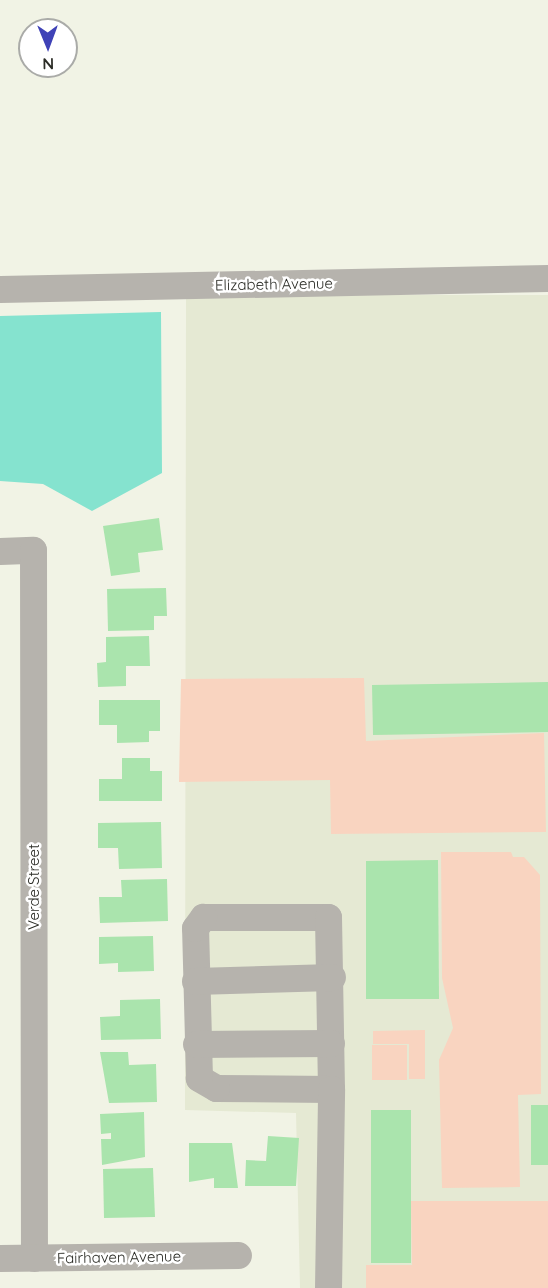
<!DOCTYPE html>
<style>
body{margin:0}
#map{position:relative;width:548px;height:1288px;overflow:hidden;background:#f1f3e5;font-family:Quicksand,sans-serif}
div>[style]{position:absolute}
.built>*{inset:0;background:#e5e9d3}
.green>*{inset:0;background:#f9d4c0}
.water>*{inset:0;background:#85e3cf}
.building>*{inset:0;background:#aae4ad}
.minor>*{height:27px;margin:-13.5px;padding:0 13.5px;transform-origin:13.5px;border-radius:13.5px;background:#b6b3ad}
span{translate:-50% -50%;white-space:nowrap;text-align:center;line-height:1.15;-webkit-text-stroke:5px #fff;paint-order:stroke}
.street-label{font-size:15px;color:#2b2c26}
.north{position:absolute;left:18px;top:18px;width:60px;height:60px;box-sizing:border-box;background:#fff;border:2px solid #aaaba8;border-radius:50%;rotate:179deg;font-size:16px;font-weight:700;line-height:24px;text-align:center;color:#2b2c26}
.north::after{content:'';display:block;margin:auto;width:21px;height:27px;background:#3f42b7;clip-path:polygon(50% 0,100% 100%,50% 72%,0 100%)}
</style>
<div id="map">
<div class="built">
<i style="clip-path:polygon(186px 295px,548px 295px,548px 1288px,300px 1288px,296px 1113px,185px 1110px)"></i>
</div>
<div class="green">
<i style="clip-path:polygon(364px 678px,366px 741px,544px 733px,546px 832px,331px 834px,330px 780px,179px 782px,181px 679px)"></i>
<i style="clip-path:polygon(441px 852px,511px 852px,513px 857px,524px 857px,540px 875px,541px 1094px,518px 1095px,520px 1187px,442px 1188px,439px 1060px,453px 1028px,442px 978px)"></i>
<i style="clip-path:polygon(425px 1030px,425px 1079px,409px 1079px,409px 1044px,373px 1044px,373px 1031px)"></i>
<i style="clip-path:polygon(372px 1045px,407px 1045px,407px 1080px,372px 1080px)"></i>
<i style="clip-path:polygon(411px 1201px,548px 1201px,548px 1288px,366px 1288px,366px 1265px,412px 1265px)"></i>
</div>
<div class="water">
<i style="clip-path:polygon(161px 312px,162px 473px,92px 511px,43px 484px,0 481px,0 316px)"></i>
</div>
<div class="building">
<i style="clip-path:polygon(159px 518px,163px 550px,138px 553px,140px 572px,111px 576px,103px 526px)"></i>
<i style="clip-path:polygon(166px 588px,167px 616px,154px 616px,154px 630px,108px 631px,107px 589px)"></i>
<i style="clip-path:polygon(149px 636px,150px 666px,126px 666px,126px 686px,98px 687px,97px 663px,106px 662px,106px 637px)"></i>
<i style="clip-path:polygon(548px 682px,548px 732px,373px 735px,372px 685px)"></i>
<i style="clip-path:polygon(99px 700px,160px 700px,160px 731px,149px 731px,149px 742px,117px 743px,117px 725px,99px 725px)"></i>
<i style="clip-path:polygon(122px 758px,150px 758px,150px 771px,162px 771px,162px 801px,99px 801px,99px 779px,122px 779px)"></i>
<i style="clip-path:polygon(161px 822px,162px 868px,119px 869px,118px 848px,98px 848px,98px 823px)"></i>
<i style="clip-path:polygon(438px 860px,439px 999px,366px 999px,366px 861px)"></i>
<i style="clip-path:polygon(167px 879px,168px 921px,100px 923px,99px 897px,122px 897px,121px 880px)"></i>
<i style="clip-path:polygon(153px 936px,154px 971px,118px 972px,118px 963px,99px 964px,99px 937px)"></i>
<i style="clip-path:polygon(160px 999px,161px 1039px,101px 1040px,100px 1017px,120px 1016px,120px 1000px)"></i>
<i style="clip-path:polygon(100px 1052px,128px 1052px,129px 1065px,156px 1064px,157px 1102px,109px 1103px)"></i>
<i style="clip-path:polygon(531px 1105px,548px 1105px,548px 1165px,531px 1165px)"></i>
<i style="clip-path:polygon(371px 1110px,411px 1110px,411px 1263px,371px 1263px)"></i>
<i style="clip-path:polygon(144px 1112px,145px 1157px,102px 1165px,101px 1139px,111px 1139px,111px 1133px,101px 1134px,100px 1114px)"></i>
<i style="clip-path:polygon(268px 1136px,299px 1138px,296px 1186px,245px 1186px,246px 1160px,266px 1161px)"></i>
<i style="clip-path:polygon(189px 1143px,232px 1143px,238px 1188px,214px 1188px,214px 1178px,189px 1182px)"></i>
<i style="clip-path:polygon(153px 1168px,155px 1217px,104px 1218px,103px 1169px)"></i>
</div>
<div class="minor">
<i style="left:0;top:289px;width:548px;rotate:-1.15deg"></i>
<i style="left:0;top:551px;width:33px;rotate:-2deg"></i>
<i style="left:33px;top:550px;width:708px;rotate:89.92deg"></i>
<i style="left:203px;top:917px;width:125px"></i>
<i style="left:328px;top:917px;width:172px;rotate:89deg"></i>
<i style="left:331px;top:1089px;width:115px;rotate:-179.5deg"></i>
<i style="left:216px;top:1088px;width:20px;rotate:-150deg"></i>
<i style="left:199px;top:1078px;width:150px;rotate:-91.5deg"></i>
<i style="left:195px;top:928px;width:14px;rotate:-54deg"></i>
<i style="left:195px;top:981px;width:137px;rotate:-1.7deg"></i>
<i style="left:196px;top:1044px;width:135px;rotate:-0.4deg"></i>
<i style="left:0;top:1258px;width:238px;rotate:-0.7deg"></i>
<i style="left:328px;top:1288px;width:199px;rotate:-89.1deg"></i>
</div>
<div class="street-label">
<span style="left:274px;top:284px;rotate:-1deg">Elizabeth Avenue</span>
<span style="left:34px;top:887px;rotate:-90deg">Verde Street</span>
<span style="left:119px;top:1257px;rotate:-1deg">Fairhaven Avenue</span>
</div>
<div class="north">N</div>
</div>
